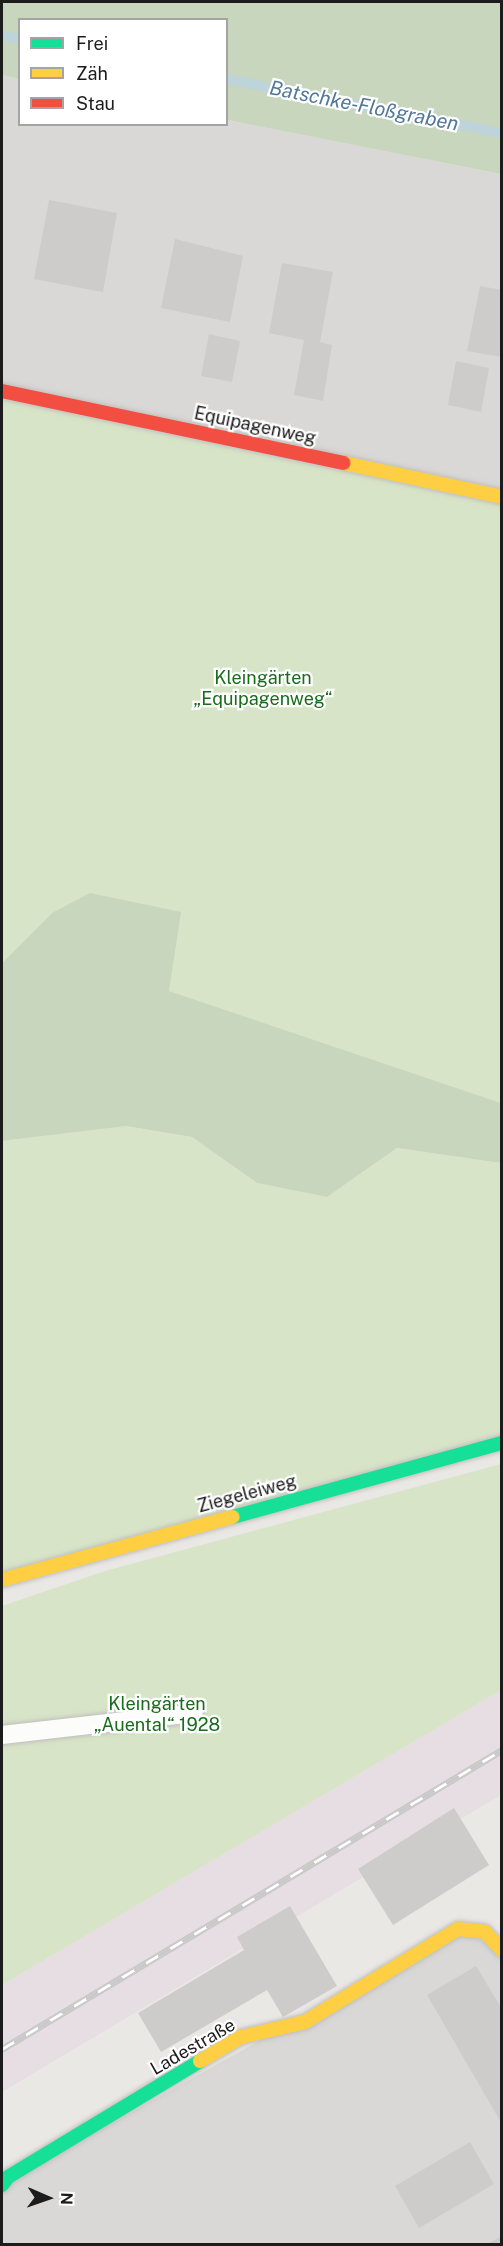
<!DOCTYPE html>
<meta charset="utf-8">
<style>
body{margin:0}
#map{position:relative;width:503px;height:2246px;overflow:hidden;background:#eae8e5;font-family:"Public Sans",sans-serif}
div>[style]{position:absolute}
.residential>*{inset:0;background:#d9d8d6}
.industrial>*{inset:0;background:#e7dee3}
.grass>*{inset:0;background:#d8e4c7}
.forest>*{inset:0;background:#c7d6bd}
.stream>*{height:10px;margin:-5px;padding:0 5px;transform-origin:5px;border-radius:5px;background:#bcd4da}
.building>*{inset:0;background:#ceccca}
.roads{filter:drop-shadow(0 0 2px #c0bfbd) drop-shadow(0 0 2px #c0bfbd)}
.lane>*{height:18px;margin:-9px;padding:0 9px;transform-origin:9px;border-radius:9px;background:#fcfcfb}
.fast>*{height:14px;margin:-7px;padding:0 7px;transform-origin:7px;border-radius:7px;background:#16e098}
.slow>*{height:14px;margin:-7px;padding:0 7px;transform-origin:7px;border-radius:7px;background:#ffcf43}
.jam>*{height:14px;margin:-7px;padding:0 7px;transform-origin:7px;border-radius:7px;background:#f24e42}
.rail>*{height:7px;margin-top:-3.5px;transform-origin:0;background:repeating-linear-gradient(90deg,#fff 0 14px,#c9c9c8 0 28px);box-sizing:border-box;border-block:2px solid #c9c9c8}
span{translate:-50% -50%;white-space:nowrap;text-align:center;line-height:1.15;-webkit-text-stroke:4.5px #fff;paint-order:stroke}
.street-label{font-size:18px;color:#1c1c1c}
.park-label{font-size:18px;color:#186c1c}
.water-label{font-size:20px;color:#517799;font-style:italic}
.frame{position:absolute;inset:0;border:3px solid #1c1c1c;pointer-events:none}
.legend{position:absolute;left:18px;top:18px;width:210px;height:108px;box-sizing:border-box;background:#fff;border:2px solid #a4a4a4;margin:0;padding:8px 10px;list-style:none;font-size:18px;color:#1c1c1c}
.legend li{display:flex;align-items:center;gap:12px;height:30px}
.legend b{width:30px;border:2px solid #a4a4a4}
.north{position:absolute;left:18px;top:2168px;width:60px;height:60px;-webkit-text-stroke:4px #fff;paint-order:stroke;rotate:92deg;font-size:16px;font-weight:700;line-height:24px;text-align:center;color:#1c1c1c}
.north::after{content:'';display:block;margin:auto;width:21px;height:27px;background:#1c1c1c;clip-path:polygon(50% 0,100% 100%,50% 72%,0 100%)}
</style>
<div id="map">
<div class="residential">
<i style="clip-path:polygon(2px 75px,19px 79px,20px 124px,226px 124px,227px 120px,501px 174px,501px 497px,2px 391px)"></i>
<i style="clip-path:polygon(458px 1929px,501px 1950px,501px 2244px,2px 2244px,2px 2185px)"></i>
</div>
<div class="industrial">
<i style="clip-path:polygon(501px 1690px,501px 1795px,2px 2092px,2px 1985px)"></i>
</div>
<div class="grass">
<i style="clip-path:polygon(2px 391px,501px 497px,501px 1103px,168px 991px,180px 912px,52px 913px,2px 963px)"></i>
<i style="clip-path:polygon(126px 1126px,192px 1137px,257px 1183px,327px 1197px,397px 1148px,501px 1163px,501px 1443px,2px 1580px,2px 1141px)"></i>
<i style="clip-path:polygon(501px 1464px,501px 1690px,2px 1985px,2px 1606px,105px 1571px)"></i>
</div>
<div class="forest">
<i style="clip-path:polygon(2px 2px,501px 2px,501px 174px,227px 120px,226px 20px,20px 20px,19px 79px,2px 75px)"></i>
<i style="clip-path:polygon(90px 893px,181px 912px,169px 991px,501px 1103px,501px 1163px,397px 1148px,327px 1197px,257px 1183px,192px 1137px,126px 1126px,2px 1141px,2px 963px,52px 913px)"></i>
</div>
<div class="stream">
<i style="left:2px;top:35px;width:18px;rotate:13deg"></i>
<i style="left:226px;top:79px;width:281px;rotate:11.1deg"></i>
</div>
<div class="building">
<i style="clip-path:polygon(49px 200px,117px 213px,103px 292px,34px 279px)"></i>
<i style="clip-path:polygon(175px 239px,243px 256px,230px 322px,161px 308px)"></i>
<i style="clip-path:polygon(282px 263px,333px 272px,320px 342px,332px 345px,323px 401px,294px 395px,304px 340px,269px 333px)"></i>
<i style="clip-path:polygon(480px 286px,502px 290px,502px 357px,467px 351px)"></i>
<i style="clip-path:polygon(209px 334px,240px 341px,232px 382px,201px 376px)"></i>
<i style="clip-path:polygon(456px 361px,489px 368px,481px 412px,448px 405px)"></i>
<i style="clip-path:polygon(454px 1808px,489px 1865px,393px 1925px,358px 1869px)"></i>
<i style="clip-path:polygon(290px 1906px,337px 1986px,283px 2017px,267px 1990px,161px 2052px,138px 2013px,244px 1950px,237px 1937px)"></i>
<i style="clip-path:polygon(476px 1966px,502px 2009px,502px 2124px,427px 1995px)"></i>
<i style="clip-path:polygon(470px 2142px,494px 2184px,419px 2228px,395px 2186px)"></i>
<i style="clip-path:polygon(502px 2236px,502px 2244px,487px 2244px)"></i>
</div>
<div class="roads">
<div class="lane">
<i style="left:2px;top:1735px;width:193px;rotate:-6.5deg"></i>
</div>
<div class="fast">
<i style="left:233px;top:1517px;width:279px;rotate:-15.4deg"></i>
<i style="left:2px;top:2185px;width:10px;rotate:-53deg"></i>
<i style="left:8px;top:2177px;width:224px;rotate:-31.1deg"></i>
</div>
<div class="slow">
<i style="left:344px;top:463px;width:162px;rotate:12.1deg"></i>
<i style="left:2px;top:1580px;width:239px;rotate:-15.3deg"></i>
<i style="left:200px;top:2061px;width:48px;rotate:-30.3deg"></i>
<i style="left:241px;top:2037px;width:66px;rotate:-13.2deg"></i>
<i style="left:305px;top:2022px;width:179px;rotate:-31.3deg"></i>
<i style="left:458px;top:1929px;width:27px;rotate:6deg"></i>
<i style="left:485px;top:1932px;width:25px;rotate:47deg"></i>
</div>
<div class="jam">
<i style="left:2px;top:391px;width:349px;rotate:11.9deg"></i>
</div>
</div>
<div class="rail">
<i style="left:2px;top:2049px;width:583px;rotate:-30.88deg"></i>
</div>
<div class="street-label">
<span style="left:255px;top:426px;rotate:12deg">Equipagenweg</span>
<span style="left:247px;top:1494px;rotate:-15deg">Ziegeleiweg</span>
<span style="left:193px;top:2047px;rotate:-30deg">Ladestraße</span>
</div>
<div class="park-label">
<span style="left:263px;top:689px">Kleingärten<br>„Equipagenweg“</span>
<span style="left:157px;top:1715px">Kleingärten<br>„Auental“ 1928</span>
</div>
<div class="water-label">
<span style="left:364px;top:106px;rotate:11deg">Batschke‐Floßgraben</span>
</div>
<div class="frame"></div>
<ul class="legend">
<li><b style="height:8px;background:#16e098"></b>Frei</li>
<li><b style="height:8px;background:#ffcf43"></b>Zäh</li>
<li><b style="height:8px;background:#f24e42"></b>Stau</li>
</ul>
<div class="north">N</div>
</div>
